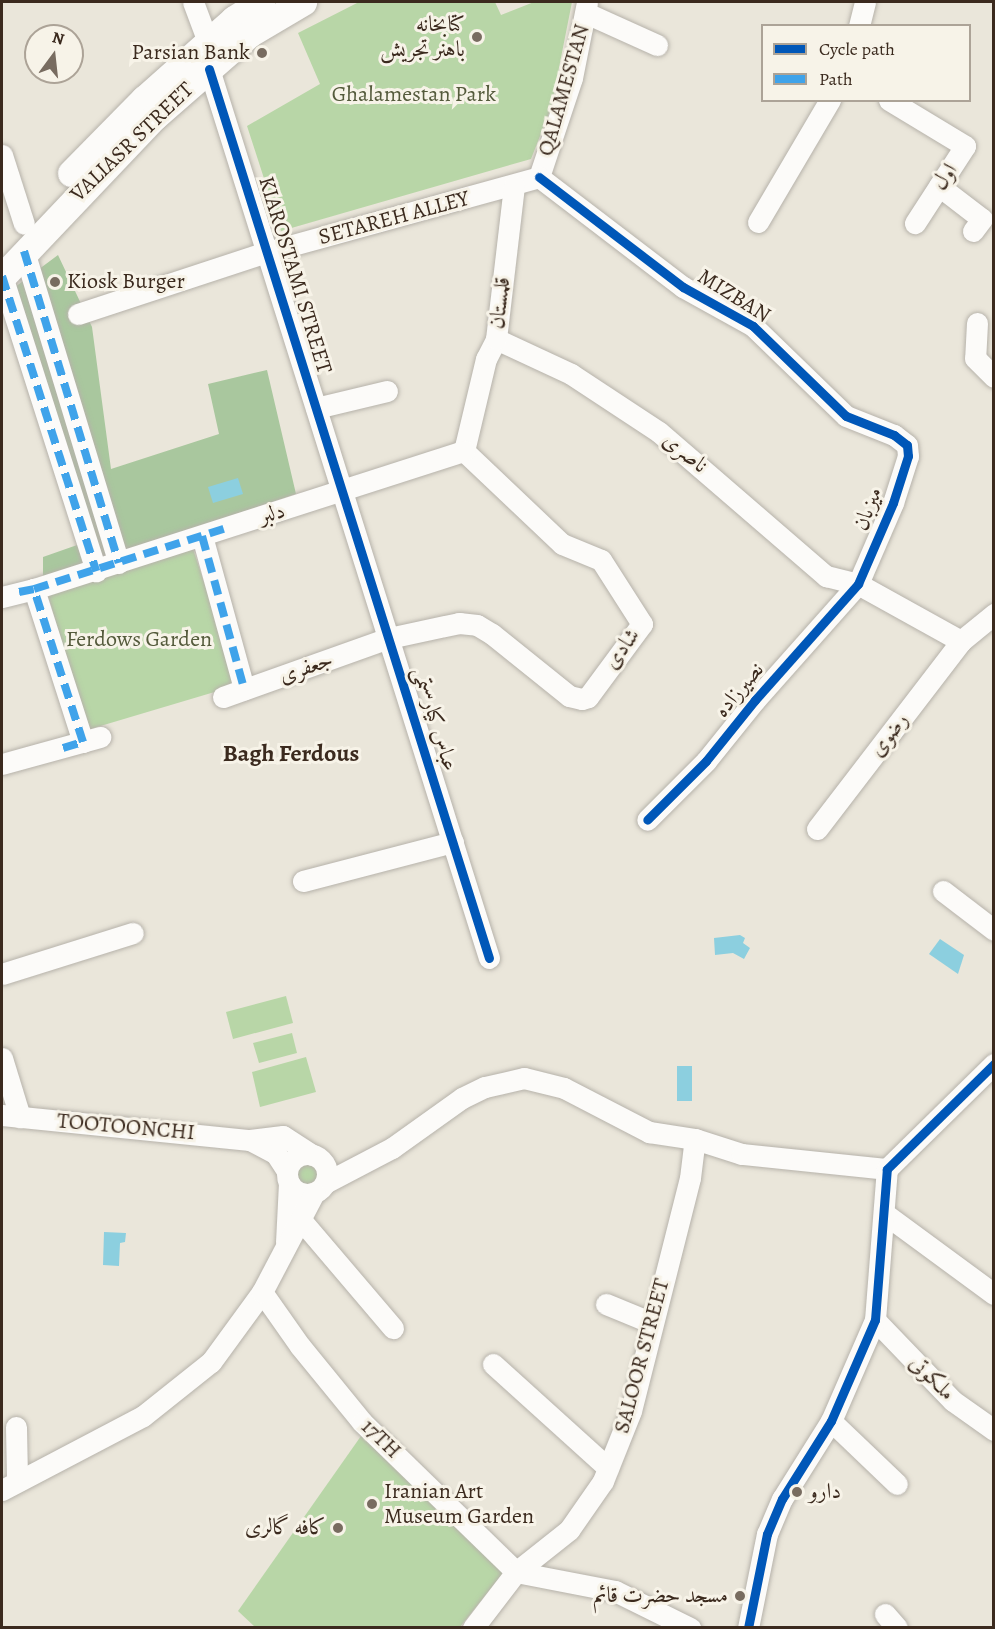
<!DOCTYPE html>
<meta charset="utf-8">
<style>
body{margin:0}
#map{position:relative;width:995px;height:1629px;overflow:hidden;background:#eae6da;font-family:Alegreya,Amiri,serif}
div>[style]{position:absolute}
.green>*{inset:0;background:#b8d6a7}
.round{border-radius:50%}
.forest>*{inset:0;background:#a9c79e}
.water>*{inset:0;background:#8ccfdf}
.roads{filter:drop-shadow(0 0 2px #b6b2aa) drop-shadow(0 0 2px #b6b2aa)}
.minor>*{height:21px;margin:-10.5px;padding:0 10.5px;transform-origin:10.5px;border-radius:10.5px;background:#fcfbf9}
.minor>.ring{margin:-10.5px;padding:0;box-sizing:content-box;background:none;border:21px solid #fcfbf9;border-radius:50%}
.major>*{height:27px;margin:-13.5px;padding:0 13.5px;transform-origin:13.5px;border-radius:13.5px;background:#fcfbf9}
.quiet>*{height:8px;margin-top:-4px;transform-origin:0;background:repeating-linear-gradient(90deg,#3fa3ea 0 15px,transparent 0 23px)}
.cycleway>*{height:9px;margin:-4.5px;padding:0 4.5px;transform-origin:4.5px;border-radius:4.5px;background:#0057b8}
.dots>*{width:16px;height:16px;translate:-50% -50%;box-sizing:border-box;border:3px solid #f7f3e8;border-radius:50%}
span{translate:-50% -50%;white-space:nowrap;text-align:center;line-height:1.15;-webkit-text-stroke:6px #f7f3e8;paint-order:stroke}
.poi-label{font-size:22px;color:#3b2a1e}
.right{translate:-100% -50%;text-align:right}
.left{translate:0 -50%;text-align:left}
.street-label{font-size:22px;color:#3b2a1e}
.park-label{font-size:22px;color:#545a3b}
.neighbourhood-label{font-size:24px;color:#3b2a1e;font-weight:700}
.frame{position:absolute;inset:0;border:3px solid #3b2a1e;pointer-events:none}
.legend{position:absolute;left:761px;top:24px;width:210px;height:78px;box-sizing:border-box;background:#f7f3e8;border:2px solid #aca397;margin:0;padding:8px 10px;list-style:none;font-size:18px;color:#3b2a1e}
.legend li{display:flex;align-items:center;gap:12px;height:30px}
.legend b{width:30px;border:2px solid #aca397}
.north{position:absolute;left:24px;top:24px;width:60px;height:60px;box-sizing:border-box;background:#f7f3e8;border:2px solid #aca397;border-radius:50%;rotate:15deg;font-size:16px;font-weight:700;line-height:24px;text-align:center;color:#3b2a1e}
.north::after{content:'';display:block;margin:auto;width:21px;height:27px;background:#786c60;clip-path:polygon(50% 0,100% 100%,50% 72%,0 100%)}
</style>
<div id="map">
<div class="green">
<i style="clip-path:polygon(359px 2px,495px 2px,501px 15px,534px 2px,572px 2px,551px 108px,531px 159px,281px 231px,247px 126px,320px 84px,298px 33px)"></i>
<i style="clip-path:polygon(193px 549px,238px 685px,87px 730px,48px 595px)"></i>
<i style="clip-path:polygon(286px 996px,293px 1023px,233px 1039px,226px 1012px)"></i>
<i style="clip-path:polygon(292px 1033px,297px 1053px,259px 1063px,253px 1043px)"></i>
<i style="clip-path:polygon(306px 1057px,316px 1092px,260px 1107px,252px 1072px)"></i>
<i class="round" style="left:292px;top:1158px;width:30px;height:30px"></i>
<i style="clip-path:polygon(361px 1436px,503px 1573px,460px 1627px,255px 1627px,238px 1611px)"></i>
</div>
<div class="forest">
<i style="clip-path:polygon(58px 255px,92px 327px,111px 469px,219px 434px,208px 384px,267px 370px,296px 494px,43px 579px,43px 557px,80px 544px,7px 293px)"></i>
</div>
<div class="water">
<i style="clip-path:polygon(238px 478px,243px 494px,213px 503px,208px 487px)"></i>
<i style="clip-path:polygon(740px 935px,745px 938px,743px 943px,750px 948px,744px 959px,733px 953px,715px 955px,714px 938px)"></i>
<i style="clip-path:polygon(940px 939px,964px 955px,958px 974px,929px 954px)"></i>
<i style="clip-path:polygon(677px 1066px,692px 1066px,692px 1101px,677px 1101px)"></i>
<i style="clip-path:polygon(104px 1232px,126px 1233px,125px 1242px,120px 1243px,119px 1266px,103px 1265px)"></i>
</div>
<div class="roads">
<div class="minor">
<i style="left:193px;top:2px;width:43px;rotate:69.4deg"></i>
<i style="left:586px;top:13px;width:78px;rotate:24.3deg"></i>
<i style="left:859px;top:26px;width:25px;rotate:-76deg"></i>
<i style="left:209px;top:69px;width:932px;rotate:72.52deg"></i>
<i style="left:889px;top:100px;width:89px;rotate:31.2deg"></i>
<i style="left:965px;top:146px;width:92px;rotate:123deg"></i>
<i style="left:2px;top:155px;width:72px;rotate:72.3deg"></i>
<i style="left:539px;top:177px;width:181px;rotate:37.4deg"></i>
<i style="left:683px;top:287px;width:80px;rotate:29.1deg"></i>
<i style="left:753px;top:326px;width:129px;rotate:44.1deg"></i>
<i style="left:846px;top:416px;width:52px;rotate:21.6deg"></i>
<i style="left:894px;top:435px;width:16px;rotate:38deg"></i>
<i style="left:907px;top:445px;width:11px;rotate:85deg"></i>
<i style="left:908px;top:456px;width:49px;rotate:107.7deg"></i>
<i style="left:893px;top:503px;width:88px;rotate:113.4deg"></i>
<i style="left:858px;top:584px;width:155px;rotate:131.6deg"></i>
<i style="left:755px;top:700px;width:78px;rotate:128.8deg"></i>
<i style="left:706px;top:761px;width:83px;rotate:135deg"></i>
<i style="left:539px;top:177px;width:104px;rotate:-71.6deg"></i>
<i style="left:572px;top:78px;width:77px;rotate:-78.8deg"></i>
<i style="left:939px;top:186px;width:54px;rotate:37.5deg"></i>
<i style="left:982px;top:219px;width:15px;rotate:127deg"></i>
<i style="left:758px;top:222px;width:142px;rotate:-59.5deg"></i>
<i style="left:24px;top:251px;width:326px;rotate:73.1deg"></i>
<i style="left:2px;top:276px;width:310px;rotate:72.3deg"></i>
<i style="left:78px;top:314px;width:199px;rotate:-18.2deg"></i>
<i style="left:267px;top:252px;width:282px;rotate:-15.4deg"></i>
<i style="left:977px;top:323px;width:35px;rotate:93deg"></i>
<i style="left:975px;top:358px;width:27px;rotate:45deg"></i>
<i style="left:496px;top:339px;width:83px;rotate:25deg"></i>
<i style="left:571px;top:374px;width:105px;rotate:33.4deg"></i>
<i style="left:659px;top:432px;width:221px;rotate:40.8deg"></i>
<i style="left:826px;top:576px;width:33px;rotate:14deg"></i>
<i style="left:858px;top:584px;width:118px;rotate:29deg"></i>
<i style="left:316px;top:408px;width:73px;rotate:-13.5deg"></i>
<i style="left:464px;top:451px;width:95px;rotate:-76.6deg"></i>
<i style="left:486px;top:359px;width:22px;rotate:-63deg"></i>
<i style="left:496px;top:339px;width:154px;rotate:-83.3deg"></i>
<i style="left:202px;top:536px;width:159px;rotate:74.6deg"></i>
<i style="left:2px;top:597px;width:33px;rotate:-14deg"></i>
<i style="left:223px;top:697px;width:176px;rotate:-19.6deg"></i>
<i style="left:389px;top:638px;width:72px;rotate:-12.1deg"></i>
<i style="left:459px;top:623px;width:18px;rotate:6deg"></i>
<i style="left:477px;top:625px;width:17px;rotate:31deg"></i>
<i style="left:492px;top:634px;width:99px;rotate:38.8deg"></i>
<i style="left:569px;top:696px;width:13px;rotate:13deg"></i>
<i style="left:582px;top:699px;width:6px;rotate:-18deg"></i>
<i style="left:588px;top:697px;width:91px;rotate:-53.5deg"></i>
<i style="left:642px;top:624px;width:76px;rotate:-122.6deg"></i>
<i style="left:601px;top:560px;width:42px;rotate:-157.7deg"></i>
<i style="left:562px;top:544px;width:135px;rotate:-136.5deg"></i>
<i style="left:83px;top:742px;width:161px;rotate:-107.8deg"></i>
<i style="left:34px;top:589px;width:452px;rotate:-17.8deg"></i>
<i style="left:2px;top:764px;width:102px;rotate:-15.4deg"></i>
<i style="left:817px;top:829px;width:237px;rotate:-52.5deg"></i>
<i style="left:961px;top:641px;width:43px;rotate:-39.3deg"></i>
<i style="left:303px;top:881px;width:155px;rotate:-14.6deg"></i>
<i style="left:943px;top:891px;width:64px;rotate:37.4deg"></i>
<i style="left:2px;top:974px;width:137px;rotate:-17.4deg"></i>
<i style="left:2px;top:1058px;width:62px;rotate:73deg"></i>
<i style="left:2px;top:1115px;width:249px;rotate:5.8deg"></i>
<i style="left:250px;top:1140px;width:33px;rotate:-7deg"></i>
<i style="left:283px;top:1136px;width:35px;rotate:33deg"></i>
<i style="left:250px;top:1140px;width:30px;rotate:28deg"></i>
<i style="left:276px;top:1154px;width:20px;rotate:57deg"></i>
<i class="ring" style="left:287px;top:1154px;width:19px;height:19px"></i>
<i style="left:325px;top:1183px;width:76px;rotate:-27.6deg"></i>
<i style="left:392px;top:1148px;width:86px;rotate:-35.5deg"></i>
<i style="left:462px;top:1098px;width:25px;rotate:-26deg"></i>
<i style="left:485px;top:1087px;width:40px;rotate:-13deg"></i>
<i style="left:524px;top:1078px;width:41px;rotate:14deg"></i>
<i style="left:564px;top:1088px;width:96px;rotate:27.4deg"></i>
<i style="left:649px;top:1132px;width:47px;rotate:8.7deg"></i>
<i style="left:695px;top:1139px;width:49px;rotate:17.7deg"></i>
<i style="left:742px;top:1154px;width:146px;rotate:5.9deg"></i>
<i style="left:885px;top:1214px;width:135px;rotate:36.3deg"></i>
<i style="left:301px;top:1220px;width:142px;rotate:49.6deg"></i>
<i style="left:286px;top:1242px;width:59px;rotate:-87.1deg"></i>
<i style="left:262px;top:1292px;width:66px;rotate:54.9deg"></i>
<i style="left:300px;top:1346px;width:98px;rotate:50.8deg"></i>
<i style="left:362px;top:1422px;width:215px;rotate:44.2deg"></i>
<i style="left:606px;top:1304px;width:50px;rotate:22.4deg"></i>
<i style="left:875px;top:1320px;width:112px;rotate:46.1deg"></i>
<i style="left:953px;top:1401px;width:50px;rotate:35.3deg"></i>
<i style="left:493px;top:1364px;width:155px;rotate:42.1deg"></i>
<i style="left:831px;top:1421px;width:91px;rotate:43.7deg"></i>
<i style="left:16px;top:1427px;width:52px;rotate:88.9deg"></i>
<i style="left:2px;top:1490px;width:159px;rotate:-27.7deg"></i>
<i style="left:143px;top:1416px;width:87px;rotate:-38.5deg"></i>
<i style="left:211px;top:1362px;width:87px;rotate:-53.9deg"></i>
<i style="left:262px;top:1292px;width:112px;rotate:-62.3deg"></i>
<i style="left:516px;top:1572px;width:101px;rotate:10.9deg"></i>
<i style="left:615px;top:1591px;width:84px;rotate:26.3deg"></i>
<i style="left:885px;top:1614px;width:18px;rotate:49deg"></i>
<i style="left:473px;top:1628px;width:71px;rotate:-52.5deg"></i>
<i style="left:516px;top:1572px;width:68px;rotate:-38.4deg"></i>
<i style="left:569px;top:1530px;width:60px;rotate:-55.2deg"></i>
<i style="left:603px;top:1481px;width:75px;rotate:-68.2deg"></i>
<i style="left:631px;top:1411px;width:240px;rotate:-75.8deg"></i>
<i style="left:690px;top:1178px;width:39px;rotate:-83deg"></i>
<i style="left:748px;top:1628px;width:96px;rotate:-78.6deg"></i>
<i style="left:767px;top:1534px;width:38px;rotate:-67deg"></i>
<i style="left:782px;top:1499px;width:92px;rotate:-57.9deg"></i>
<i style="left:831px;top:1421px;width:110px;rotate:-66.5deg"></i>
<i style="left:875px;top:1320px;width:151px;rotate:-85.5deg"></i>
<i style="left:887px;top:1169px;width:150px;rotate:-44.5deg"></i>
</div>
<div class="major">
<i style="left:71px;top:173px;width:104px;rotate:-45.4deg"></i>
<i style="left:144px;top:99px;width:120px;rotate:-41.6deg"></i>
<i style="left:234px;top:19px;width:32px;rotate:-32deg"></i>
<i style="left:2px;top:277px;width:221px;rotate:-46.5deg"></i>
<i style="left:154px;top:117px;width:126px;rotate:-41.1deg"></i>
<i style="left:249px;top:34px;width:63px;rotate:-30.7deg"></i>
</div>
</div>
<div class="quiet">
<i style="left:24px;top:251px;width:326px;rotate:73.1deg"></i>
<i style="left:2px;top:276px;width:310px;rotate:72.3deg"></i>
<i style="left:202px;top:536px;width:159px;rotate:74.6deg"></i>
<i style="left:19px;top:592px;width:15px;rotate:-11deg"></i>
<i style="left:63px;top:748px;width:21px;rotate:-17deg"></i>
<i style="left:83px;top:742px;width:161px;rotate:-107.8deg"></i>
<i style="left:34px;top:589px;width:206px;rotate:-17.6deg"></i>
</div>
<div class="cycleway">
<i style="left:209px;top:69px;width:932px;rotate:72.52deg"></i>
<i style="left:539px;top:177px;width:181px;rotate:37.4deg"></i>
<i style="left:683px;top:287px;width:80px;rotate:29.1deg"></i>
<i style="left:753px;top:326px;width:129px;rotate:44.1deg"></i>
<i style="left:846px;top:416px;width:52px;rotate:21.6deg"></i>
<i style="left:894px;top:435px;width:16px;rotate:38deg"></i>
<i style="left:907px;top:445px;width:11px;rotate:85deg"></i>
<i style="left:908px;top:456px;width:49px;rotate:107.7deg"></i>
<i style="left:893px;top:503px;width:88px;rotate:113.4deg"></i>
<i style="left:858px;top:584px;width:155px;rotate:131.6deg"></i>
<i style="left:755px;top:700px;width:78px;rotate:128.8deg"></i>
<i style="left:706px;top:761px;width:83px;rotate:135deg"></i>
<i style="left:748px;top:1628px;width:96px;rotate:-78.6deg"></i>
<i style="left:767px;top:1534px;width:38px;rotate:-67deg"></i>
<i style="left:782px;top:1499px;width:92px;rotate:-57.9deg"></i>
<i style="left:831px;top:1421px;width:110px;rotate:-66.5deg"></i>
<i style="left:875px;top:1320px;width:151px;rotate:-85.5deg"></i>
<i style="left:887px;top:1169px;width:150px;rotate:-44.5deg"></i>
</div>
<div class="dots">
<i style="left:477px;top:37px;background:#786c60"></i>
<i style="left:262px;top:53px;background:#786c60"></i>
<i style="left:55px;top:282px;background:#786c60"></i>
<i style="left:797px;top:1492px;background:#786c60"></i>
<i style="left:372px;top:1504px;background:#786c60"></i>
<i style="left:338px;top:1528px;background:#786c60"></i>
<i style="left:740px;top:1596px;background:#786c60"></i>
</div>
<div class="poi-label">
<span class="right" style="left:465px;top:37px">کتابخانه<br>باهنر تجریش</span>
<span class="right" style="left:250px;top:53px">Parsian Bank</span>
<span class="left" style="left:67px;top:282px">Kiosk Burger</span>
<span class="left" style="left:384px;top:1504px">Iranian Art<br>Museum Garden</span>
<span class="left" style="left:809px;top:1492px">دارو</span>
<span class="right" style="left:326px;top:1528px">کافه گالری</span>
<span class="right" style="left:728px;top:1596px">مسجد حضرت قائم</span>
</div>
<div class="street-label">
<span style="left:564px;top:90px;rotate:-74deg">QALAMESTAN</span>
<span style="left:132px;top:142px;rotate:-44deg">VALIASR STREET</span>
<span style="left:945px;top:177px;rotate:-57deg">اول</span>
<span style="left:394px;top:218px;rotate:-15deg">SETAREH ALLEY</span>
<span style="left:295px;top:275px;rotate:73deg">KIAROSTAMI STREET</span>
<span style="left:734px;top:296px;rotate:32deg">MIZBAN</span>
<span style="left:500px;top:303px;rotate:-83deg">قلمستان</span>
<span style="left:685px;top:453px;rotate:39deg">ناصری</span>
<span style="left:868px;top:509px;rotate:-69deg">میزبان</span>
<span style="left:272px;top:514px;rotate:-17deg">دلبر</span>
<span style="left:622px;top:649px;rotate:-54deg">شادی</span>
<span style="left:306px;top:668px;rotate:-19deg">جعفری</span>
<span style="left:739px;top:690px;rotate:-50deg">نصیرزاده</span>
<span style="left:435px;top:719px;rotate:73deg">عباس کیارستمی</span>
<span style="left:889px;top:735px;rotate:-53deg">رضوى</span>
<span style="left:126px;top:1127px;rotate:5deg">TOOTOONCHI</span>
<span style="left:642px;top:1356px;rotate:-75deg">SALOOR STREET</span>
<span style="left:932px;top:1378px;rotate:45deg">ملکوتی</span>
<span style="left:381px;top:1439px;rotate:44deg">17TH</span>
</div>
<div class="park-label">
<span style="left:414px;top:95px">Ghalamestan Park</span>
<span style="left:139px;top:640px">Ferdows Garden</span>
</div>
<div class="neighbourhood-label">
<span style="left:291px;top:754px">Bagh Ferdous</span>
</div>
<div class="frame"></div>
<ul class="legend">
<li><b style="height:8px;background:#0057b8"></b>Cycle path</li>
<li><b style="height:8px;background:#3fa3ea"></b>Path</li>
</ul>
<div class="north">N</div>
</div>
